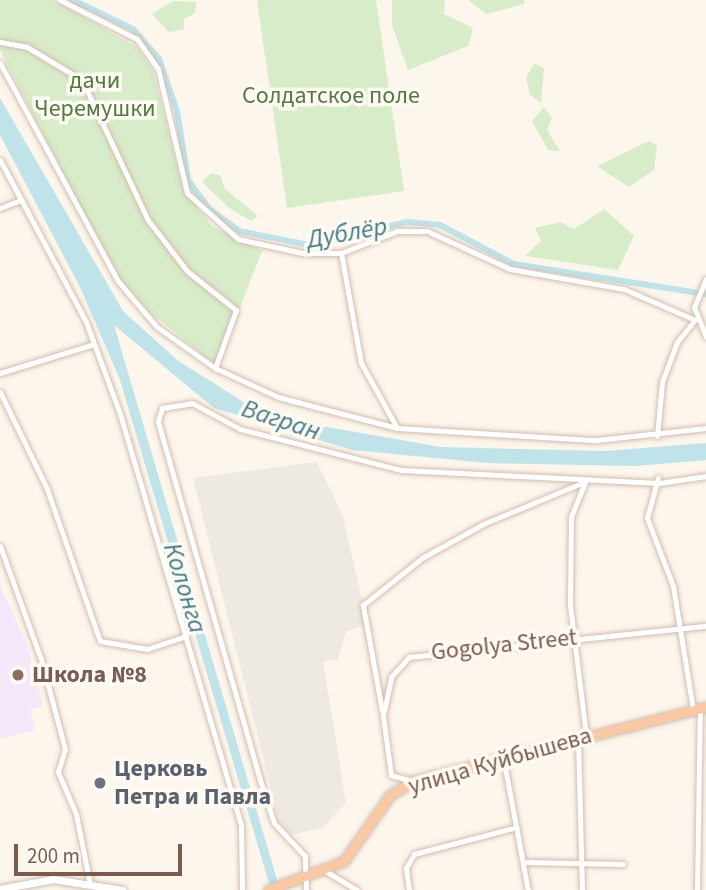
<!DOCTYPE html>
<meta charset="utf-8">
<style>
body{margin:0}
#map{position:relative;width:706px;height:890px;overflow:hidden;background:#fdf6ec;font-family:"Source Sans 3",sans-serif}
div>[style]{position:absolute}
.industrial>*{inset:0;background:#efe9e4}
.education>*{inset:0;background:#f3e8fa}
.green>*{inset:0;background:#d8ecc9}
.water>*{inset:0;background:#bfe3e8}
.canal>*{height:6px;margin:-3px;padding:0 3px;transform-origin:3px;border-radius:3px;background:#bfe3e8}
.roads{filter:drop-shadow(0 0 2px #d1beb0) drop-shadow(0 0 2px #d1beb0)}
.minor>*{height:5px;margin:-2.5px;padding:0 2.5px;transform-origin:2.5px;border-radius:2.5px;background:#fff}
.secondary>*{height:7px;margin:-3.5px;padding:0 3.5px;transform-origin:3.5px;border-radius:3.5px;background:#fff}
.trunk>*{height:9px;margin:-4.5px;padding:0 4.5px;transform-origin:4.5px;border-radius:4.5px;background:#f9c8a4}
.dots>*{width:19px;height:19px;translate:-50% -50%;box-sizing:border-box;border:4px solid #fffaf3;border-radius:50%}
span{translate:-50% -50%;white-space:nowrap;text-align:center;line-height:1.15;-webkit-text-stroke:7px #fffaf3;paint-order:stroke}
.park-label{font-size:24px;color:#537a41}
.street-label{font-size:24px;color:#7a5c4d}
.education-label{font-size:24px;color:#785e54;font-weight:700}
.left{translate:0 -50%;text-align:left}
.worship-label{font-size:24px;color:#5b616d;font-weight:700}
.water-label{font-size:26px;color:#437c86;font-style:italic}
.scale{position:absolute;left:14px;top:844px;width:168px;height:32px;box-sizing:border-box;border:4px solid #7a5c4d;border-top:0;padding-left:9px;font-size:21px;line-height:24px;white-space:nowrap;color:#7a5c4d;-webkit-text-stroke:5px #fffaf3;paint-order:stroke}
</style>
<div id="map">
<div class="industrial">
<i style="clip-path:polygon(317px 462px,343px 516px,367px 624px,346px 632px,338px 660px,323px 661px,346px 803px,322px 828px,292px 835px,279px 821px,193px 478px)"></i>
</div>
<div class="education">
<i style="clip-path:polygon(0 586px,27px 644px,43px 706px,30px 710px,35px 730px,0 739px)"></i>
</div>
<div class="green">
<i style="clip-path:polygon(0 0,53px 0,137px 47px,153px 71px,183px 190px,212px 226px,262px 251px,217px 366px,138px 303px,113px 270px,0 50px)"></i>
<i style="clip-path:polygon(257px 0,376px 0,404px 191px,287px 208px)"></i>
<i style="clip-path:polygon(392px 0,445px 0,444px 14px,473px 28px,468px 46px,408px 70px,392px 25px)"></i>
<i style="clip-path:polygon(468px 0,524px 0,524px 4px,486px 14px)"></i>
<i style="clip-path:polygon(173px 1px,196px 2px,195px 13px,184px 19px,184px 29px,169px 32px,152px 14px)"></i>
<i style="clip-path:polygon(534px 63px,544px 68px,541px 103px,530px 95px,526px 78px)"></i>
<i style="clip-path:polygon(544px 107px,552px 118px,547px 130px,560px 151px,548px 150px,532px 121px)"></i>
<i style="clip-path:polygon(649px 141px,657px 145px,654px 170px,629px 187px,597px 166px)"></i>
<i style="clip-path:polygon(211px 173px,220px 175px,225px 189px,258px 216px,251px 221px,229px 208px,202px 182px)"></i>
<i style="clip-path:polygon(604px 209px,634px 236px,618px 270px,525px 256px,541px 241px,535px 228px,561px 222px,574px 229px)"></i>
</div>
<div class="water">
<i style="clip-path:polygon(0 98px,123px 311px,177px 360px,245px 403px,304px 423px,441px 447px,605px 451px,706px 443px,706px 460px,635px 466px,486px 463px,352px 450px,214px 408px,114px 325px,280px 890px,271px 890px,120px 380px,80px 287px,0 135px)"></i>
</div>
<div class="canal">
<i style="left:73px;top:0;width:67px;rotate:25.8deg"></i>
<i style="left:133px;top:29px;width:40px;rotate:49deg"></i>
<i style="left:159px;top:59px;width:55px;rotate:70.9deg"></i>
<i style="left:177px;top:111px;width:70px;rotate:80.9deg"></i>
<i style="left:188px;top:180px;width:36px;rotate:54deg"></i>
<i style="left:209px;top:209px;width:37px;rotate:36deg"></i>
<i style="left:239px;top:231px;width:71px;rotate:11.3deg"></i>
<i style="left:309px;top:245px;width:101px;rotate:-13.2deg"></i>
<i style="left:407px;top:222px;width:33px;rotate:5deg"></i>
<i style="left:440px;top:225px;width:84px;rotate:27.8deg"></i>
<i style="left:514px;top:264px;width:194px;rotate:8.9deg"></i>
</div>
<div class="roads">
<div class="minor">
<i style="left:60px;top:0;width:86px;rotate:26.9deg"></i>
<i style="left:137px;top:39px;width:37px;rotate:55deg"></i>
<i style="left:158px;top:69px;width:127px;rotate:76.8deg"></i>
<i style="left:187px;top:193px;width:69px;rotate:42deg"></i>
<i style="left:238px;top:239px;width:66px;rotate:12.2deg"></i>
<i style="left:303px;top:253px;width:38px"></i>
<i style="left:341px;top:253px;width:60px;rotate:-21.4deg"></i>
<i style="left:397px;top:231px;width:30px"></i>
<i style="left:427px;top:231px;width:91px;rotate:24.6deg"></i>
<i style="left:510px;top:269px;width:116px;rotate:10deg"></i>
<i style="left:624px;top:289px;width:77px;rotate:23.6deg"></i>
<i style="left:0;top:42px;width:27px;rotate:10deg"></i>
<i style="left:27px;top:47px;width:64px;rotate:31deg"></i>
<i style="left:82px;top:80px;width:155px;rotate:64.8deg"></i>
<i style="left:148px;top:220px;width:64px;rotate:52.6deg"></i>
<i style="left:187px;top:271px;width:63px;rotate:38.5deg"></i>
<i style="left:236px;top:310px;width:62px;rotate:109.9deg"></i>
<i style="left:0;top:63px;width:248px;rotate:61.6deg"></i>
<i style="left:118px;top:281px;width:60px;rotate:49.7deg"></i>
<i style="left:157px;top:327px;width:71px;rotate:35.3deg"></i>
<i style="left:215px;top:368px;width:69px;rotate:24.7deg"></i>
<i style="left:278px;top:397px;width:123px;rotate:14.6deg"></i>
<i style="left:397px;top:428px;width:199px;rotate:3.5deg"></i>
<i style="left:596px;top:440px;width:111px;rotate:-6.2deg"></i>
<i style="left:0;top:160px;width:183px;rotate:62deg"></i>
<i style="left:86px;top:322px;width:98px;rotate:69.7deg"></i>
<i style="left:120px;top:414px;width:428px;rotate:73.6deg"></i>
<i style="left:241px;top:825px;width:65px;rotate:89.1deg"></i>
<i style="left:0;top:208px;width:22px;rotate:-21deg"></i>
<i style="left:341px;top:253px;width:112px;rotate:79.7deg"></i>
<i style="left:361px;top:363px;width:74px;rotate:61deg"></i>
<i style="left:706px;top:279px;width:30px;rotate:113deg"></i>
<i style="left:694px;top:307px;width:32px;rotate:68deg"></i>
<i style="left:0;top:373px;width:98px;rotate:-17.1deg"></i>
<i style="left:0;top:392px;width:108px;rotate:64.1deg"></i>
<i style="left:47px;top:489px;width:161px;rotate:70.8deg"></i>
<i style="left:100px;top:641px;width:48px;rotate:9.7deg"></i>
<i style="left:147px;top:649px;width:41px;rotate:-18.4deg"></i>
<i style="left:657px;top:436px;width:54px;rotate:-84.7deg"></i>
<i style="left:662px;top:382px;width:43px;rotate:-69.4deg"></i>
<i style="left:677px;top:342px;width:28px;rotate:-51deg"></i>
<i style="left:658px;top:478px;width:41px;rotate:105.4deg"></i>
<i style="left:647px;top:518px;width:73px;rotate:69.1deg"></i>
<i style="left:673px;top:586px;width:126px;rotate:80.8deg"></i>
<i style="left:585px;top:482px;width:38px;rotate:112deg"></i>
<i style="left:571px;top:517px;width:88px;rotate:90.7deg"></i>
<i style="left:570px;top:605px;width:132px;rotate:83deg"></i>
<i style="left:0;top:546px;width:120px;rotate:70.1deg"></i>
<i style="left:41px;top:659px;width:93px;rotate:75.1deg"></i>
<i style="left:65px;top:749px;width:24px;rotate:107deg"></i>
<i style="left:58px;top:772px;width:46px;rotate:66.8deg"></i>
<i style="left:76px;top:814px;width:71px;rotate:78.7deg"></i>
<i style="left:382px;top:711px;width:108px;rotate:-100.2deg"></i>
<i style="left:363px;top:605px;width:75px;rotate:-38.5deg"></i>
<i style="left:422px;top:558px;width:70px;rotate:-29.1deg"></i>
<i style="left:483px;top:524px;width:107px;rotate:-22.5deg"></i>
<i style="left:578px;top:738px;width:152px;rotate:88.5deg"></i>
<i style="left:503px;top:757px;width:135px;rotate:79.4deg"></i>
<i style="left:413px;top:781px;width:23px;rotate:-165deg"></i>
<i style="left:391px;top:775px;width:60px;rotate:-97.7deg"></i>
<i style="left:383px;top:716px;width:40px;rotate:-78deg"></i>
<i style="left:391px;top:677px;width:27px;rotate:-48deg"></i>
<i style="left:409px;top:657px;width:299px;rotate:-6deg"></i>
<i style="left:525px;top:862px;width:98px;rotate:1.2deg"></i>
<i style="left:327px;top:872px;width:35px;rotate:31deg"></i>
<i style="left:306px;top:890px;width:34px;rotate:-92deg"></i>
<i style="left:305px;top:856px;width:45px;rotate:-133.2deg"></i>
<i style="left:274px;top:823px;width:45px;rotate:-108deg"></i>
<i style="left:260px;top:780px;width:373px;rotate:-105.9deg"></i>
<i style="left:158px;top:421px;width:14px;rotate:-73deg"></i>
<i style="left:162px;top:408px;width:30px;rotate:-9deg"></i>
<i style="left:192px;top:403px;width:55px;rotate:28.4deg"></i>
<i style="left:240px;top:429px;width:166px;rotate:14.3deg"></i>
<i style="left:401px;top:470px;width:258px;rotate:2.9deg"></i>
<i style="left:659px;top:483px;width:48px;rotate:-8.5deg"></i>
<i style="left:409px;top:890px;width:22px;rotate:-98deg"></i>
<i style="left:406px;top:868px;width:16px;rotate:-60deg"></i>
<i style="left:414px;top:854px;width:106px;rotate:-14.7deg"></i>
<i style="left:697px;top:890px;width:181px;rotate:-89.1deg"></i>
</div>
<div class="secondary">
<i style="left:0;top:889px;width:54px;rotate:-10.7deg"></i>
<i style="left:53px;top:879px;width:70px;rotate:9.1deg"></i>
</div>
<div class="trunk">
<i style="left:268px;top:890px;width:81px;rotate:-20.9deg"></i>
<i style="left:344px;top:861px;width:80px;rotate:-55.1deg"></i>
<i style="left:390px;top:795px;width:27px;rotate:-31deg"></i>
<i style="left:413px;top:781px;width:302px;rotate:-14.2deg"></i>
</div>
</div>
<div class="dots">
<i style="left:18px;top:675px;background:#8d6e63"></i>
<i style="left:100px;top:783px;background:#6b7280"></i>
</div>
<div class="park-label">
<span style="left:95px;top:95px">дачи<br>Черемушки</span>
<span style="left:331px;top:96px">Солдатское поле</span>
</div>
<div class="street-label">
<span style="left:504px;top:645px;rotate:-6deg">Gogolya Street</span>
<span style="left:500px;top:761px;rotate:-16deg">улица Куйбышева</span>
</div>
<div class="education-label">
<span class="left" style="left:32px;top:675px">Школа №8</span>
</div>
<div class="worship-label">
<span class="left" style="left:114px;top:783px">Церковь<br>Петра и Павла</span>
</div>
<div class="water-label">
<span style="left:347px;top:233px;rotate:-10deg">Дублёр</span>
<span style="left:281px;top:420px;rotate:18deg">Вагран</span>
<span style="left:185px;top:588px;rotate:73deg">Колонга</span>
</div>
<div class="scale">200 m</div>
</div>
